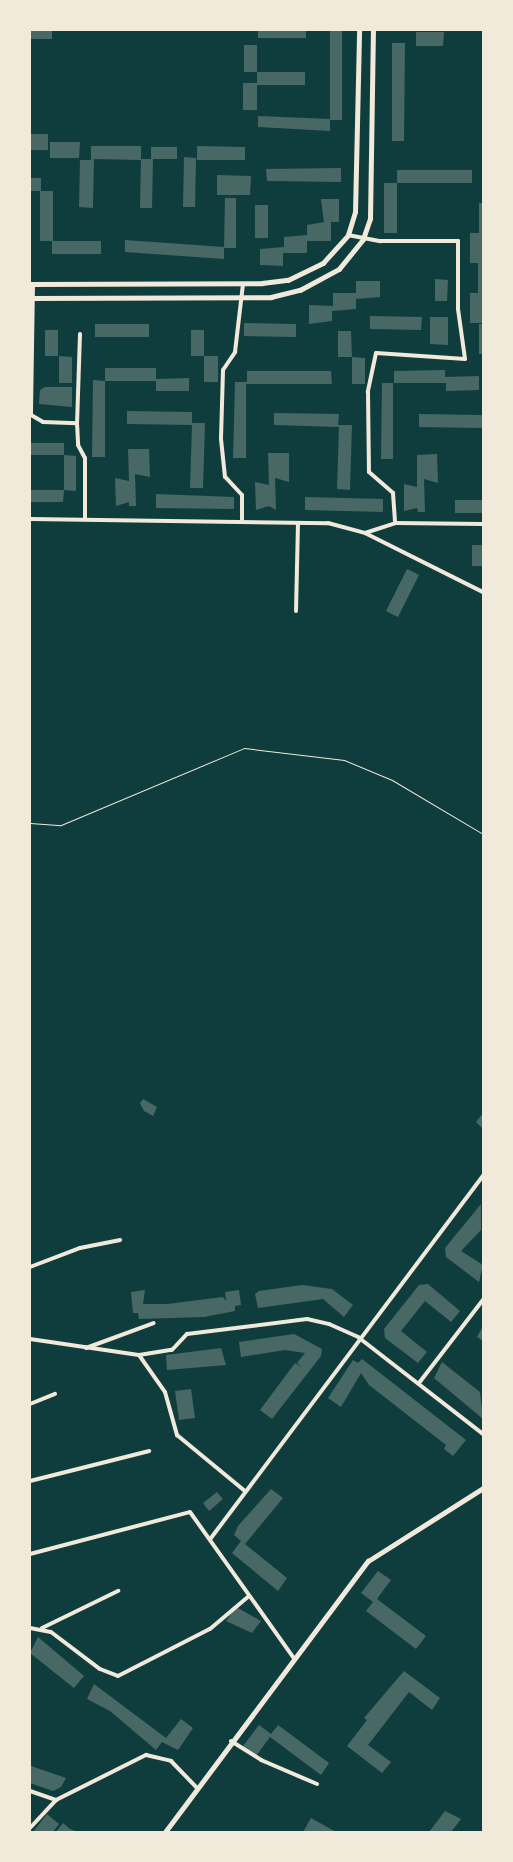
<!DOCTYPE html>
<style>
body{margin:0}
#map{position:relative;width:513px;height:1862px;overflow:hidden;background:#0f3d3e;font-family:Ubuntu,sans-serif}
div>[style]{position:absolute}
.building>*{inset:0;background:#486865}
.path>*{height:1px;margin:-0.5px;padding:0 0.5px;transform-origin:0.5px;border-radius:0.5px;background:#f1e9da}
.minor>*{height:4px;margin:-2px;padding:0 2px;transform-origin:2px;border-radius:2px;background:#f1e9da}
.tertiary>*{height:4.5px;margin:-2.25px;padding:0 2.25px;transform-origin:2.25px;border-radius:2.25px;background:#f1e9da}
.secondary>*{height:5px;margin:-2.5px;padding:0 2.5px;transform-origin:2.5px;border-radius:2.5px;background:#f1e9da}
span{translate:-50% -50%;white-space:nowrap;text-align:center;line-height:1.15;-webkit-text-stroke:4px #f1e9da;paint-order:stroke}
.frame{position:absolute;inset:0;border:31px solid #f1e9da;pointer-events:none}
</style>
<div id="map">
<div class="building">
<i style="clip-path:polygon(30px 30px,52px 30px,52px 39px,30px 39px)"></i>
<i style="clip-path:polygon(258px 30px,306px 30px,306px 38px,258px 38px)"></i>
<i style="clip-path:polygon(330px 30px,342px 30px,342px 120px,330px 120px)"></i>
<i style="clip-path:polygon(416px 32px,444px 32px,443px 46px,416px 46px)"></i>
<i style="clip-path:polygon(392px 43px,405px 43px,404px 141px,392px 141px)"></i>
<i style="clip-path:polygon(244px 45px,257px 45px,257px 72px,244px 72px)"></i>
<i style="clip-path:polygon(257px 72px,305px 72px,305px 85px,257px 85px,257px 110px,243px 110px,243px 83px,257px 83px)"></i>
<i style="clip-path:polygon(258px 116px,330px 119px,330px 131px,258px 127px)"></i>
<i style="clip-path:polygon(30px 134px,48px 134px,48px 150px,30px 150px)"></i>
<i style="clip-path:polygon(50px 142px,80px 142px,79px 158px,50px 158px)"></i>
<i style="clip-path:polygon(91px 146px,141px 146px,141px 160px,94px 159px,93px 208px,79px 207px,80px 160px,91px 160px)"></i>
<i style="clip-path:polygon(197px 146px,245px 147px,245px 160px,197px 160px)"></i>
<i style="clip-path:polygon(151px 147px,177px 147px,177px 159px,151px 159px)"></i>
<i style="clip-path:polygon(184px 157px,196px 158px,195px 207px,183px 207px)"></i>
<i style="clip-path:polygon(141px 159px,153px 159px,152px 208px,140px 208px)"></i>
<i style="clip-path:polygon(341px 168px,341px 182px,267px 181px,266px 169px)"></i>
<i style="clip-path:polygon(397px 170px,472px 170px,472px 183px,397px 183px)"></i>
<i style="clip-path:polygon(217px 175px,251px 176px,250px 195px,217px 195px)"></i>
<i style="clip-path:polygon(30px 178px,41px 178px,41px 191px,30px 191px)"></i>
<i style="clip-path:polygon(384px 183px,397px 183px,397px 233px,384px 233px)"></i>
<i style="clip-path:polygon(40px 191px,53px 191px,53px 241px,40px 241px)"></i>
<i style="clip-path:polygon(225px 198px,236px 198px,236px 248px,224px 248px)"></i>
<i style="clip-path:polygon(321px 199px,339px 199px,339px 222px,331px 222px,331px 241px,307px 241px,307px 253px,283px 253px,283px 266px,260px 265px,260px 249px,284px 247px,284px 237px,307px 235px,307px 225px,324px 222px)"></i>
<i style="clip-path:polygon(479px 203px,483px 203px,483px 323px,470px 323px,470px 293px,478px 293px,478px 263px,470px 263px,470px 233px,479px 233px)"></i>
<i style="clip-path:polygon(255px 205px,268px 205px,268px 238px,255px 238px)"></i>
<i style="clip-path:polygon(125px 240px,224px 247px,224px 259px,125px 252px)"></i>
<i style="clip-path:polygon(52px 241px,101px 241px,101px 254px,52px 254px)"></i>
<i style="clip-path:polygon(435px 279px,448px 280px,447px 301px,435px 301px)"></i>
<i style="clip-path:polygon(356px 281px,380px 281px,380px 297px,356px 299px,356px 309px,332px 311px,332px 321px,309px 324px,309px 305px,333px 306px,333px 293px,356px 293px)"></i>
<i style="clip-path:polygon(370px 316px,422px 317px,421px 330px,370px 329px)"></i>
<i style="clip-path:polygon(430px 317px,448px 317px,448px 345px,430px 344px)"></i>
<i style="clip-path:polygon(244px 323px,296px 324px,296px 337px,244px 336px)"></i>
<i style="clip-path:polygon(95px 324px,149px 324px,149px 337px,95px 337px)"></i>
<i style="clip-path:polygon(479px 324px,483px 324px,483px 354px,479px 354px)"></i>
<i style="clip-path:polygon(45px 330px,58px 330px,58px 356px,45px 356px)"></i>
<i style="clip-path:polygon(191px 330px,204px 330px,204px 356px,191px 356px)"></i>
<i style="clip-path:polygon(338px 331px,351px 331px,352px 357px,338px 357px)"></i>
<i style="clip-path:polygon(59px 356px,72px 357px,72px 383px,59px 383px)"></i>
<i style="clip-path:polygon(204px 356px,218px 356px,218px 382px,204px 382px)"></i>
<i style="clip-path:polygon(352px 357px,365px 358px,365px 384px,352px 384px)"></i>
<i style="clip-path:polygon(105px 368px,156px 368px,156px 379px,189px 378px,189px 391px,156px 391px,156px 381px,105px 381px)"></i>
<i style="clip-path:polygon(445px 370px,445px 377px,479px 376px,479px 390px,446px 391px,446px 383px,394px 383px,394px 371px)"></i>
<i style="clip-path:polygon(247px 371px,331px 371px,332px 384px,246px 384px,246px 458px,233px 458px,235px 382px,247px 382px)"></i>
<i style="clip-path:polygon(93px 380px,105px 381px,105px 457px,92px 457px)"></i>
<i style="clip-path:polygon(382px 383px,393px 383px,393px 459px,381px 459px)"></i>
<i style="clip-path:polygon(45px 387px,72px 387px,72px 407px,39px 404px,40px 390px)"></i>
<i style="clip-path:polygon(127px 411px,192px 412px,192px 423px,205px 423px,203px 488px,190px 488px,192px 425px,127px 424px)"></i>
<i style="clip-path:polygon(274px 413px,339px 414px,338px 425px,352px 425px,350px 490px,337px 489px,339px 427px,274px 425px)"></i>
<i style="clip-path:polygon(419px 414px,483px 415px,483px 428px,419px 427px)"></i>
<i style="clip-path:polygon(30px 443px,64px 443px,64px 455px,30px 455px)"></i>
<i style="clip-path:polygon(128px 449px,149px 449px,150px 477px,135px 474px,136px 506px,129px 506px,129px 502px,116px 506px,115px 478px,129px 481px)"></i>
<i style="clip-path:polygon(268px 453px,289px 453px,289px 482px,275px 478px,276px 510px,269px 506px,256px 510px,255px 482px,269px 485px)"></i>
<i style="clip-path:polygon(437px 454px,438px 483px,424px 479px,425px 512px,418px 512px,417px 508px,404px 511px,404px 484px,417px 487px,417px 455px)"></i>
<i style="clip-path:polygon(64px 455px,76px 456px,76px 491px,64px 490px)"></i>
<i style="clip-path:polygon(30px 490px,64px 490px,63px 502px,30px 502px)"></i>
<i style="clip-path:polygon(156px 494px,234px 497px,234px 509px,156px 508px)"></i>
<i style="clip-path:polygon(305px 497px,383px 499px,383px 512px,305px 510px)"></i>
<i style="clip-path:polygon(455px 500px,483px 500px,483px 513px,455px 513px)"></i>
<i style="clip-path:polygon(472px 545px,483px 545px,483px 566px,472px 566px)"></i>
<i style="clip-path:polygon(407px 569px,419px 575px,398px 617px,386px 611px)"></i>
<i style="clip-path:polygon(143px 1099px,157px 1107px,153px 1116px,144px 1111px,140px 1103px)"></i>
<i style="clip-path:polygon(483px 1113px,483px 1129px,476px 1122px)"></i>
<i style="clip-path:polygon(481px 1204px,481px 1230px,461px 1251px,483px 1265px,479px 1282px,446px 1257px,445px 1248px)"></i>
<i style="clip-path:polygon(428px 1284px,460px 1311px,451px 1322px,425px 1301px,401px 1331px,427px 1352px,418px 1363px,385px 1338px,384px 1329px,419px 1285px)"></i>
<i style="clip-path:polygon(302px 1285px,332px 1289px,353px 1305px,344px 1317px,323px 1299px,258px 1308px,255px 1294px,259px 1291px)"></i>
<i style="clip-path:polygon(145px 1290px,143px 1304px,167px 1304px,223px 1297px,226px 1301px,225px 1292px,239px 1290px,241px 1305px,235px 1306px,235px 1311px,204px 1317px,139px 1319px,138px 1313px,133px 1313px,131px 1292px)"></i>
<i style="clip-path:polygon(483px 1326px,483px 1341px,477px 1337px)"></i>
<i style="clip-path:polygon(294px 1334px,322px 1349px,321px 1356px,272px 1419px,260px 1410px,295px 1363px,303px 1368px,297px 1363px,305px 1353px,285px 1350px,241px 1357px,239px 1342px)"></i>
<i style="clip-path:polygon(221px 1348px,226px 1365px,167px 1370px,166px 1355px)"></i>
<i style="clip-path:polygon(362px 1359px,466px 1440px,453px 1456px,444px 1449px,446px 1445px,369px 1385px,361px 1373px,341px 1407px,328px 1398px,353px 1360px,358px 1363px)"></i>
<i style="clip-path:polygon(442px 1362px,480px 1392px,483px 1419px,434px 1378px)"></i>
<i style="clip-path:polygon(191px 1389px,195px 1418px,179px 1420px,175px 1391px)"></i>
<i style="clip-path:polygon(271px 1489px,283px 1498px,245px 1544px,287px 1578px,278px 1591px,232px 1553px,241px 1541px,234px 1535px,238px 1526px)"></i>
<i style="clip-path:polygon(217px 1492px,223px 1499px,209px 1511px,203px 1503px)"></i>
<i style="clip-path:polygon(378px 1571px,391px 1580px,377px 1599px,426px 1636px,416px 1649px,366px 1611px,373px 1602px,361px 1593px)"></i>
<i style="clip-path:polygon(236px 1607px,261px 1621px,252px 1633px,226px 1621px)"></i>
<i style="clip-path:polygon(38px 1637px,84px 1676px,74px 1688px,30px 1653px)"></i>
<i style="clip-path:polygon(404px 1671px,440px 1698px,432px 1710px,409px 1692px,368px 1745px,391px 1762px,382px 1773px,347px 1746px,367px 1720px,364px 1718px)"></i>
<i style="clip-path:polygon(94px 1684px,166px 1738px,181px 1719px,193px 1728px,178px 1750px,162px 1742px,156px 1750px,110px 1711px,87px 1699px)"></i>
<i style="clip-path:polygon(259px 1725px,271px 1734px,278px 1725px,329px 1763px,321px 1775px,270px 1737px,256px 1756px,243px 1746px)"></i>
<i style="clip-path:polygon(31px 1766px,66px 1778px,61px 1787px,53px 1791px,30px 1783px)"></i>
<i style="clip-path:polygon(445px 1811px,461px 1819px,451px 1832px,429px 1832px)"></i>
<i style="clip-path:polygon(47px 1814px,59px 1824px,53px 1832px,33px 1832px)"></i>
<i style="clip-path:polygon(311px 1818px,336px 1832px,303px 1832px)"></i>
<i style="clip-path:polygon(63px 1823px,70px 1829px,78px 1832px,56px 1832px)"></i>
</div>
<div class="path">
<i style="left:30px;top:823px;width:31px;rotate:4deg"></i>
<i style="left:61px;top:825px;width:199px;rotate:-22.8deg"></i>
<i style="left:244px;top:748px;width:101px;rotate:6.8deg"></i>
<i style="left:344px;top:760px;width:52px;rotate:22.6deg"></i>
<i style="left:392px;top:780px;width:106px;rotate:30.7deg"></i>
</div>
<div class="minor">
<i style="left:348px;top:235px;width:33px;rotate:11deg"></i>
<i style="left:380px;top:241px;width:78px"></i>
<i style="left:458px;top:241px;width:68px;rotate:90deg"></i>
<i style="left:458px;top:309px;width:50px;rotate:82deg"></i>
<i style="left:465px;top:359px;width:89px;rotate:-176.1deg"></i>
<i style="left:376px;top:353px;width:40px;rotate:102deg"></i>
<i style="left:368px;top:392px;width:80px;rotate:89.3deg"></i>
<i style="left:369px;top:472px;width:32px;rotate:41deg"></i>
<i style="left:393px;top:493px;width:30px;rotate:86deg"></i>
<i style="left:33px;top:284px;width:131px;rotate:90.9deg"></i>
<i style="left:31px;top:415px;width:14px;rotate:30deg"></i>
<i style="left:43px;top:422px;width:34px;rotate:2deg"></i>
<i style="left:80px;top:334px;width:89px;rotate:91.9deg"></i>
<i style="left:77px;top:423px;width:22px;rotate:87deg"></i>
<i style="left:78px;top:445px;width:15px;rotate:62deg"></i>
<i style="left:85px;top:458px;width:61px;rotate:90deg"></i>
<i style="left:30px;top:519px;width:298px;rotate:0.8deg"></i>
<i style="left:328px;top:523px;width:38px;rotate:15deg"></i>
<i style="left:365px;top:533px;width:132px;rotate:26.6deg"></i>
<i style="left:242px;top:522px;width:27px;rotate:-90deg"></i>
<i style="left:242px;top:495px;width:25px;rotate:-133deg"></i>
<i style="left:225px;top:477px;width:39px;rotate:-96deg"></i>
<i style="left:221px;top:438px;width:68px;rotate:-88.3deg"></i>
<i style="left:223px;top:370px;width:22px;rotate:-56deg"></i>
<i style="left:235px;top:352px;width:68px;rotate:-83.3deg"></i>
<i style="left:365px;top:533px;width:32px;rotate:-18deg"></i>
<i style="left:395px;top:523px;width:88px;rotate:0.7deg"></i>
<i style="left:296px;top:611px;width:88px;rotate:-88.7deg"></i>
<i style="left:30px;top:1267px;width:53px;rotate:-20.8deg"></i>
<i style="left:80px;top:1248px;width:41px;rotate:-11.3deg"></i>
<i style="left:30px;top:1339px;width:110px;rotate:8.4deg"></i>
<i style="left:139px;top:1355px;width:33px;rotate:-9deg"></i>
<i style="left:172px;top:1350px;width:22px;rotate:-47deg"></i>
<i style="left:187px;top:1334px;width:121px;rotate:-7.1deg"></i>
<i style="left:307px;top:1319px;width:23px;rotate:13deg"></i>
<i style="left:329px;top:1324px;width:32px;rotate:24deg"></i>
<i style="left:358px;top:1337px;width:158px;rotate:37.8deg"></i>
<i style="left:86px;top:1348px;width:72px;rotate:-20.2deg"></i>
<i style="left:139px;top:1355px;width:45px;rotate:54.9deg"></i>
<i style="left:165px;top:1392px;width:45px;rotate:74.4deg"></i>
<i style="left:177px;top:1435px;width:88px;rotate:39.5deg"></i>
<i style="left:419px;top:1383px;width:105px;rotate:-52.4deg"></i>
<i style="left:30px;top:1404px;width:27px;rotate:-22deg"></i>
<i style="left:30px;top:1481px;width:123px;rotate:-14.1deg"></i>
<i style="left:211px;top:1538px;width:453px;rotate:-53.1deg"></i>
<i style="left:30px;top:1554px;width:165px;rotate:-14.7deg"></i>
<i style="left:190px;top:1512px;width:178px;rotate:54.6deg"></i>
<i style="left:30px;top:1628px;width:21px;rotate:11deg"></i>
<i style="left:51px;top:1632px;width:61px;rotate:37.1deg"></i>
<i style="left:100px;top:1669px;width:19px;rotate:21deg"></i>
<i style="left:118px;top:1676px;width:103px;rotate:-27.1deg"></i>
<i style="left:210px;top:1629px;width:51px;rotate:-40.2deg"></i>
<i style="left:42px;top:1628px;width:85px;rotate:-26deg"></i>
<i style="left:231px;top:1741px;width:36px;rotate:32deg"></i>
<i style="left:261px;top:1760px;width:61px;rotate:23.2deg"></i>
<i style="left:30px;top:1791px;width:28px;rotate:19deg"></i>
<i style="left:30px;top:1828px;width:38px;rotate:-47deg"></i>
<i style="left:56px;top:1800px;width:101px;rotate:-26.6deg"></i>
<i style="left:146px;top:1755px;width:26px;rotate:13deg"></i>
<i style="left:171px;top:1761px;width:37px;rotate:46deg"></i>
</div>
<div class="tertiary">
<i style="left:30px;top:284px;width:232px;rotate:-0.2deg"></i>
<i style="left:262px;top:283px;width:26px;rotate:-7deg"></i>
<i style="left:288px;top:280px;width:39px;rotate:-26deg"></i>
<i style="left:323px;top:263px;width:38px;rotate:-48deg"></i>
<i style="left:348px;top:235px;width:24px;rotate:-73deg"></i>
<i style="left:355px;top:212px;width:182px;rotate:-88.7deg"></i>
<i style="left:30px;top:298px;width:241px;rotate:-0.2deg"></i>
<i style="left:271px;top:297px;width:30px;rotate:-14deg"></i>
<i style="left:300px;top:290px;width:44px;rotate:-28.3deg"></i>
<i style="left:339px;top:269px;width:38px;rotate:-51deg"></i>
<i style="left:363px;top:239px;width:21px;rotate:-71deg"></i>
<i style="left:370px;top:219px;width:189px;rotate:-89.1deg"></i>
</div>
<div class="secondary">
<i style="left:165px;top:1832px;width:339px;rotate:-53.2deg"></i>
<i style="left:368px;top:1561px;width:136px;rotate:-32.4deg"></i>
</div>
<div class="frame"></div>
</div>
